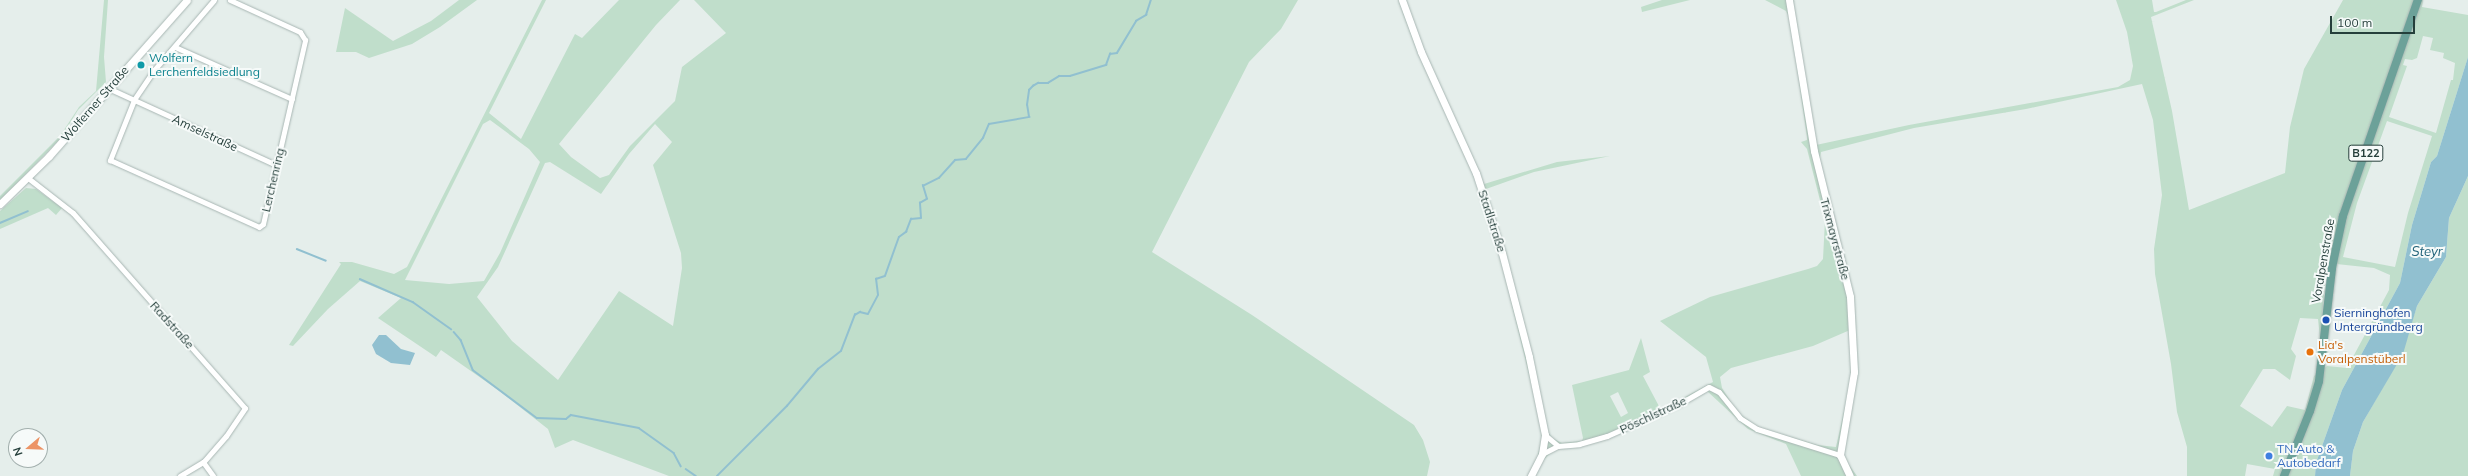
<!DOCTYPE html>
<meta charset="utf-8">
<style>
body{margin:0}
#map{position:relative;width:2468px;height:476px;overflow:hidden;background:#e5eeeb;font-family:Mulish,sans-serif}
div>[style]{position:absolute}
.green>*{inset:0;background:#c0decb}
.water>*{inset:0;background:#91c0d0}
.stream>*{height:1.5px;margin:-0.75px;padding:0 0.75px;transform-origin:0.75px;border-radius:0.75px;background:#91c0d0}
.roads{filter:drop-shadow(0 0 1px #a8b6b3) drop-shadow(0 0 1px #a8b6b3)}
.street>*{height:5px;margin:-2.5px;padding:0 2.5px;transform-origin:2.5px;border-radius:2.5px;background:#fff}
.secondary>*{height:7px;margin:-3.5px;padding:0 3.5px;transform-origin:3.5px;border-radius:3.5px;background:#fff}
.primary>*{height:8px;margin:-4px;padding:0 4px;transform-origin:4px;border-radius:4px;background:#6ca199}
.dots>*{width:11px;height:11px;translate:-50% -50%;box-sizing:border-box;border:2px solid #f6faf9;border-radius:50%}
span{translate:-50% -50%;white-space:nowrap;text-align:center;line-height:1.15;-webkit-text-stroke:4px #f6faf9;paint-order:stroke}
.shield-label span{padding:1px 3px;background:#f6faf9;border:1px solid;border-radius:3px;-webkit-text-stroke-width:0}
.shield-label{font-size:11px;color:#253f3b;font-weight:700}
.culture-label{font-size:12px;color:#0d838f}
.left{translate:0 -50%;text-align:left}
.street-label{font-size:12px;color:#253f3b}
.transit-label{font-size:12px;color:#164399}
.food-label{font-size:12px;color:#c56008}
.shop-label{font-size:12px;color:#366cbe}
.water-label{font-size:13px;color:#216279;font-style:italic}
.north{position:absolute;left:8px;top:428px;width:40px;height:40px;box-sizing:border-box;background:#f6faf9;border:1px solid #a2afad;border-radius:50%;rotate:251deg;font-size:11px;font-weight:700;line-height:16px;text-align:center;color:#253f3b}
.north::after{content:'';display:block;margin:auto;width:14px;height:18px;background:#ec9466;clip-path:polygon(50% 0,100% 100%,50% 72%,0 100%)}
.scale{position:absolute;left:2330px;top:16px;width:85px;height:18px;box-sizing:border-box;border:2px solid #253f3b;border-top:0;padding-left:5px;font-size:12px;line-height:14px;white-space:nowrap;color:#253f3b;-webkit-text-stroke:3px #f6faf9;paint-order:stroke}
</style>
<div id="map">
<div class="green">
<i style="clip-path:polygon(104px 0,108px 0,104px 57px,106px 82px,78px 110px,60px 139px,0 200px,0 196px,60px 136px,79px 107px,96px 91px)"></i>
<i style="clip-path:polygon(459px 0,477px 0,440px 27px,412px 44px,369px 58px,356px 52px,336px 52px,345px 8px,393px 41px,431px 21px)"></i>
<i style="clip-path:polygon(evenodd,542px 0,546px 0,489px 113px,521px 139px,575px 34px,582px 38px,619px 0,680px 0,656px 25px,559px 144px,571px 157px,600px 178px,609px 175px,630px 146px,675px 101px,682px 67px,726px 33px,694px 0,1298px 0,1281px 29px,1249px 62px,1152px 252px,1252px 315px,1414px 425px,1423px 440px,1430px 462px,1427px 476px,669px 476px,573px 440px,555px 448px,548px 429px,498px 390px,441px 350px,436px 357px,378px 318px,401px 298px,360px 281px,328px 309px,293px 346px,289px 345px,341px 264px,339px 262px,352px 262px,394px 274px,407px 267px,542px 0,490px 120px,529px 149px,540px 162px,500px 253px,484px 281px,449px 284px,405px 280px,483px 124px,490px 120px,542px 0,655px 124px,672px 142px,653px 165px,681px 253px,682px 268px,673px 326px,619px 291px,558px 380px,512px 341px,477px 297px,498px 267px,545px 163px,550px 162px,601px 194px,629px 154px,655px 124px)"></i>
<i style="clip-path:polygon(1662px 0,1690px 0,1642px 12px,1641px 7px)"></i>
<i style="clip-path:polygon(evenodd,1765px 0,1793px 0,1816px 145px,1909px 125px,2118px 87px,2130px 80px,2133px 66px,2127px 32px,2116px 0,2152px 0,2154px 12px,2156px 12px,2186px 0,2194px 0,2151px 17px,2172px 111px,2189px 210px,2285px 173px,2290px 127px,2304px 69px,2343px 0,2423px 0,2422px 7px,2468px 15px,2468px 57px,2437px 156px,2431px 162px,2412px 225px,2400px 283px,2342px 390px,2316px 463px,2315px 476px,2273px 476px,2275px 469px,2247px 464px,2245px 476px,2187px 476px,2187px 447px,2177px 412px,2171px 364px,2155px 274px,2154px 249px,2162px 195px,2153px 120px,2142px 84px,2026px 109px,1914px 128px,1821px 152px,1819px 162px,1844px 255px,1855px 315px,1857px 367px,1843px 452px,1847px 462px,1857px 476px,1801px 476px,1786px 444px,1748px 429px,1707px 391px,1678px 407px,1604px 440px,1555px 449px,1540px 463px,1538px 454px,1542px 439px,1541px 423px,1498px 248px,1477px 182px,1417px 51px,1399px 2px,1484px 184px,1557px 162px,1610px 156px,1534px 172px,1486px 189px,1502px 242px,1547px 430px,1552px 438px,1562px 443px,1582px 441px,1583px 438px,1572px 385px,1629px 370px,1641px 338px,1650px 372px,1643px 376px,1661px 410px,1713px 382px,1706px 357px,1660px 321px,1710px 297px,1808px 269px,1817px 266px,1823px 259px,1825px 220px,1807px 149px,1801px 142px,1807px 140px,1807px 137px,1790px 19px,1786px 11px,1765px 0,2423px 36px,2433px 38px,2430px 50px,2444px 53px,2443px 58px,2455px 63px,2453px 80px,2451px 80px,2436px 133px,2389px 117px,2407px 66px,2403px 65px,2405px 59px,2412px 60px,2417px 58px,2423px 36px,1765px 0,2387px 121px,2432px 136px,2408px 213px,2395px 267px,2343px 257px,2357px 203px,2387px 121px,1765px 0,2327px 263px,2374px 268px,2390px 275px,2389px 290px,2347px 368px,2327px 366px,2314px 376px,2305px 410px,2287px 406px,2272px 427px,2240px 406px,2263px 369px,2275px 369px,2290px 380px,2296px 356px,2291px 349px,2300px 318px,2318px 319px,2320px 338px,2327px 263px,1765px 0,1850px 330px,1852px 351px,1850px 385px,1836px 447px,1817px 445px,1757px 427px,1737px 412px,1722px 388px,1720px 377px,1731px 368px,1813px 346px,1850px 330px,1765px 0,1618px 392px,1628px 413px,1621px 417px,1610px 396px,1618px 392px)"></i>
<i style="clip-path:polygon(2468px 176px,2468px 476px,2350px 476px,2353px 451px,2363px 422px,2402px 354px,2417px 306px,2446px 257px,2449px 218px)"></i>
<i style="clip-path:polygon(26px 188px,36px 189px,62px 208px,56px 215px,48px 208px,0 229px,0 211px)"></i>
</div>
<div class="water">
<i style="clip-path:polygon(2468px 57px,2468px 176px,2449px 218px,2446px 257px,2417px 306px,2403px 354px,2363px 422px,2353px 451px,2350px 476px,2315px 476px,2316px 463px,2342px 390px,2400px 283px,2412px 225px,2431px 162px,2437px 156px)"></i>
<i style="clip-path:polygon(379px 335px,386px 335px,401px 349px,415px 353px,410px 365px,391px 363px,376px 354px,372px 345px)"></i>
</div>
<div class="stream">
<i style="left:0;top:223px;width:30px;rotate:-23deg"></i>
<i style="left:297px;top:249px;width:31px;rotate:22deg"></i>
<i style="left:360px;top:279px;width:58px;rotate:23.5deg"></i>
<i style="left:413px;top:302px;width:47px;rotate:35.4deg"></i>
<i style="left:454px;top:332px;width:11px;rotate:49deg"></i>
<i style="left:461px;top:340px;width:32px;rotate:68deg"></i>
<i style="left:473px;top:370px;width:80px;rotate:36.9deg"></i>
<i style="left:537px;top:418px;width:29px;rotate:2deg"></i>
<i style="left:566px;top:419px;width:6px;rotate:-39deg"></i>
<i style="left:571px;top:415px;width:69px;rotate:10.8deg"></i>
<i style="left:639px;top:428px;width:43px;rotate:35.5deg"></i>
<i style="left:674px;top:453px;width:15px;rotate:62deg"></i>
<i style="left:686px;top:469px;width:12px;rotate:35deg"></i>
<i style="left:717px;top:476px;width:99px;rotate:-45deg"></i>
<i style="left:787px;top:406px;width:48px;rotate:-50deg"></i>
<i style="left:818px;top:369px;width:29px;rotate:-38deg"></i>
<i style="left:841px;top:351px;width:39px;rotate:-69deg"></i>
<i style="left:855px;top:315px;width:6px;rotate:-31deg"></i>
<i style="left:860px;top:312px;width:8px;rotate:14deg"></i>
<i style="left:868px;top:314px;width:21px;rotate:-62deg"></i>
<i style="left:878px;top:295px;width:16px;rotate:-97deg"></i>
<i style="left:876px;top:279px;width:9px;rotate:-18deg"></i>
<i style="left:885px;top:276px;width:41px;rotate:-70.3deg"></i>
<i style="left:899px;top:237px;width:9px;rotate:-36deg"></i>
<i style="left:906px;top:232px;width:14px;rotate:-69deg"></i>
<i style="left:911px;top:219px;width:10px;rotate:-6deg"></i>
<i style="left:921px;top:218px;width:15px;rotate:-94deg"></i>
<i style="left:920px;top:203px;width:8px;rotate:-30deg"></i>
<i style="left:927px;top:199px;width:14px;rotate:-107deg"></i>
<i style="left:923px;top:186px;width:18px;rotate:-27deg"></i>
<i style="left:939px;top:178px;width:24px;rotate:-48deg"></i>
<i style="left:955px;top:160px;width:11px;rotate:-5deg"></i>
<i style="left:966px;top:159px;width:27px;rotate:-51deg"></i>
<i style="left:983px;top:138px;width:15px;rotate:-67deg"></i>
<i style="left:989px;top:124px;width:41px;rotate:-9.9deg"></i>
<i style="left:1029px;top:117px;width:12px;rotate:-99deg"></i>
<i style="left:1027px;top:105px;width:15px;rotate:-82deg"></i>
<i style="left:1029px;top:90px;width:6px;rotate:-45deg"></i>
<i style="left:1033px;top:86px;width:6px;rotate:-31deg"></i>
<i style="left:1038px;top:83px;width:10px"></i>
<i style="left:1048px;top:83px;width:13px;rotate:-32deg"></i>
<i style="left:1059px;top:76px;width:11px"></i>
<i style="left:1070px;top:76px;width:38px;rotate:-17deg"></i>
<i style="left:1106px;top:65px;width:12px;rotate:-70deg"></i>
<i style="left:1110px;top:54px;width:7px;rotate:-8deg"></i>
<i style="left:1117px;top:53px;width:37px;rotate:-59deg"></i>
<i style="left:1136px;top:21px;width:12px;rotate:-31deg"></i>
<i style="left:1146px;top:15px;width:16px;rotate:-72deg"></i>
</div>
<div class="roads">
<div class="street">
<i style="left:214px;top:0;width:92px;rotate:130.6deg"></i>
<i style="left:154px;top:70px;width:36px;rotate:124deg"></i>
<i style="left:134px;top:100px;width:65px;rotate:111.8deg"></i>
<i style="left:110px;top:160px;width:163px;rotate:24.2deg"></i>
<i style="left:259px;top:227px;width:5px;rotate:-37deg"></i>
<i style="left:263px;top:224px;width:189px;rotate:-77.1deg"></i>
<i style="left:305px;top:40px;width:9px;rotate:-122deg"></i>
<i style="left:300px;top:32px;width:77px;rotate:-155.4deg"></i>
<i style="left:175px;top:47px;width:128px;rotate:24deg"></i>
<i style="left:108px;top:88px;width:185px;rotate:24.6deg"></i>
<i style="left:28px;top:178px;width:57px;rotate:37.9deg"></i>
<i style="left:73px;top:213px;width:260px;rotate:48.6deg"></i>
<i style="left:245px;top:408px;width:34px;rotate:124deg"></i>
<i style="left:226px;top:436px;width:35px;rotate:131deg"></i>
<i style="left:203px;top:462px;width:27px;rotate:149deg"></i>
<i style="left:1545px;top:435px;width:17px;rotate:40deg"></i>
<i style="left:1542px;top:454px;width:18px;rotate:-27deg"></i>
<i style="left:1558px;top:446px;width:21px;rotate:-5deg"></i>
<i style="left:1579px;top:444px;width:29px;rotate:-16deg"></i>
<i style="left:1607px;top:436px;width:79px;rotate:-24deg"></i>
<i style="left:1679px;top:404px;width:34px;rotate:-30deg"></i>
<i style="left:1709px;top:387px;width:11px;rotate:27deg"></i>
<i style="left:1719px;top:392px;width:33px;rotate:51deg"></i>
<i style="left:1740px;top:418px;width:20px;rotate:33deg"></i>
<i style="left:1757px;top:429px;width:87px;rotate:17.4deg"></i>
<i style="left:203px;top:462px;width:17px;rotate:54deg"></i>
</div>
<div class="secondary">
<i style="left:1402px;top:0;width:55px;rotate:69.9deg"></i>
<i style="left:1421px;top:52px;width:133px;rotate:65.6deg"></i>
<i style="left:1476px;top:173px;width:84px;rotate:72deg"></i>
<i style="left:1502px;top:253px;width:107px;rotate:75.4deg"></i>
<i style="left:1529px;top:357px;width:80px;rotate:78.4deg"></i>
<i style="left:1545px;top:435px;width:19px;rotate:99deg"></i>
<i style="left:1542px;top:454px;width:25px;rotate:117deg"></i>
<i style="left:1789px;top:0;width:153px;rotate:80.6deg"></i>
<i style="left:1814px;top:151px;width:150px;rotate:76.1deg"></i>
<i style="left:1850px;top:297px;width:75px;rotate:86.9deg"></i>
<i style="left:1854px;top:372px;width:84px;rotate:99.6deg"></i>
<i style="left:1840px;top:455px;width:23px;rotate:65deg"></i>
<i style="left:0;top:204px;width:69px;rotate:-44.4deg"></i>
<i style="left:49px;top:156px;width:208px;rotate:-48.5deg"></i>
</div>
<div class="primary">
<i style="left:2284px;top:476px;width:70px;rotate:-68.2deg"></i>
<i style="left:2310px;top:411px;width:31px;rotate:-73deg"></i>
<i style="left:2319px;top:381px;width:114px;rotate:-83.4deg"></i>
<i style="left:2332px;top:268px;width:53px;rotate:-78.1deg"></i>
<i style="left:2343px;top:216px;width:229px;rotate:-70.9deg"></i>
</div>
</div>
<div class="dots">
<i style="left:141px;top:65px;background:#0f9aa8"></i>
<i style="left:2326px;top:320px;background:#1a4fb4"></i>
<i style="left:2310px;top:352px;background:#e8710a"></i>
<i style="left:2269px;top:456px;background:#3f7fe0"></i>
</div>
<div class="shield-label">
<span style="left:2366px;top:153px">B122</span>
</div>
<div class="culture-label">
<span class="left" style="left:149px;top:65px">Wolfern<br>Lerchenfeldsiedlung</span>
</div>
<div class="street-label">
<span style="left:95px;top:104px;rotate:-49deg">Wolferner Straße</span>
<span style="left:205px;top:133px;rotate:25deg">Amselstraße</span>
<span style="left:273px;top:180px;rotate:-77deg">Lerchenring</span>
<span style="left:1492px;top:221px;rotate:72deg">Stadlstraße</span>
<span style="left:1835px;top:239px;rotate:75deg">Trixmayrstraße</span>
<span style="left:2323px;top:261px;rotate:-80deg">Voralpenstraße</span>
<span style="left:172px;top:325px;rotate:48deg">Radstraße</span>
<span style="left:1653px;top:415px;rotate:-25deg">Pöschlstraße</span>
</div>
<div class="transit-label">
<span class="left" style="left:2334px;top:320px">Sierninghofen<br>Untergründberg</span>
</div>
<div class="food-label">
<span class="left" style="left:2318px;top:352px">Lia's<br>Voralpenstüberl</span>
</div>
<div class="shop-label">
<span class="left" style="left:2277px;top:456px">TN Auto &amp;<br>Autobedarf</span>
</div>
<div class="water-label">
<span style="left:2427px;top:251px">Steyr</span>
</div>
<div class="north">N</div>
<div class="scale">100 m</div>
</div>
